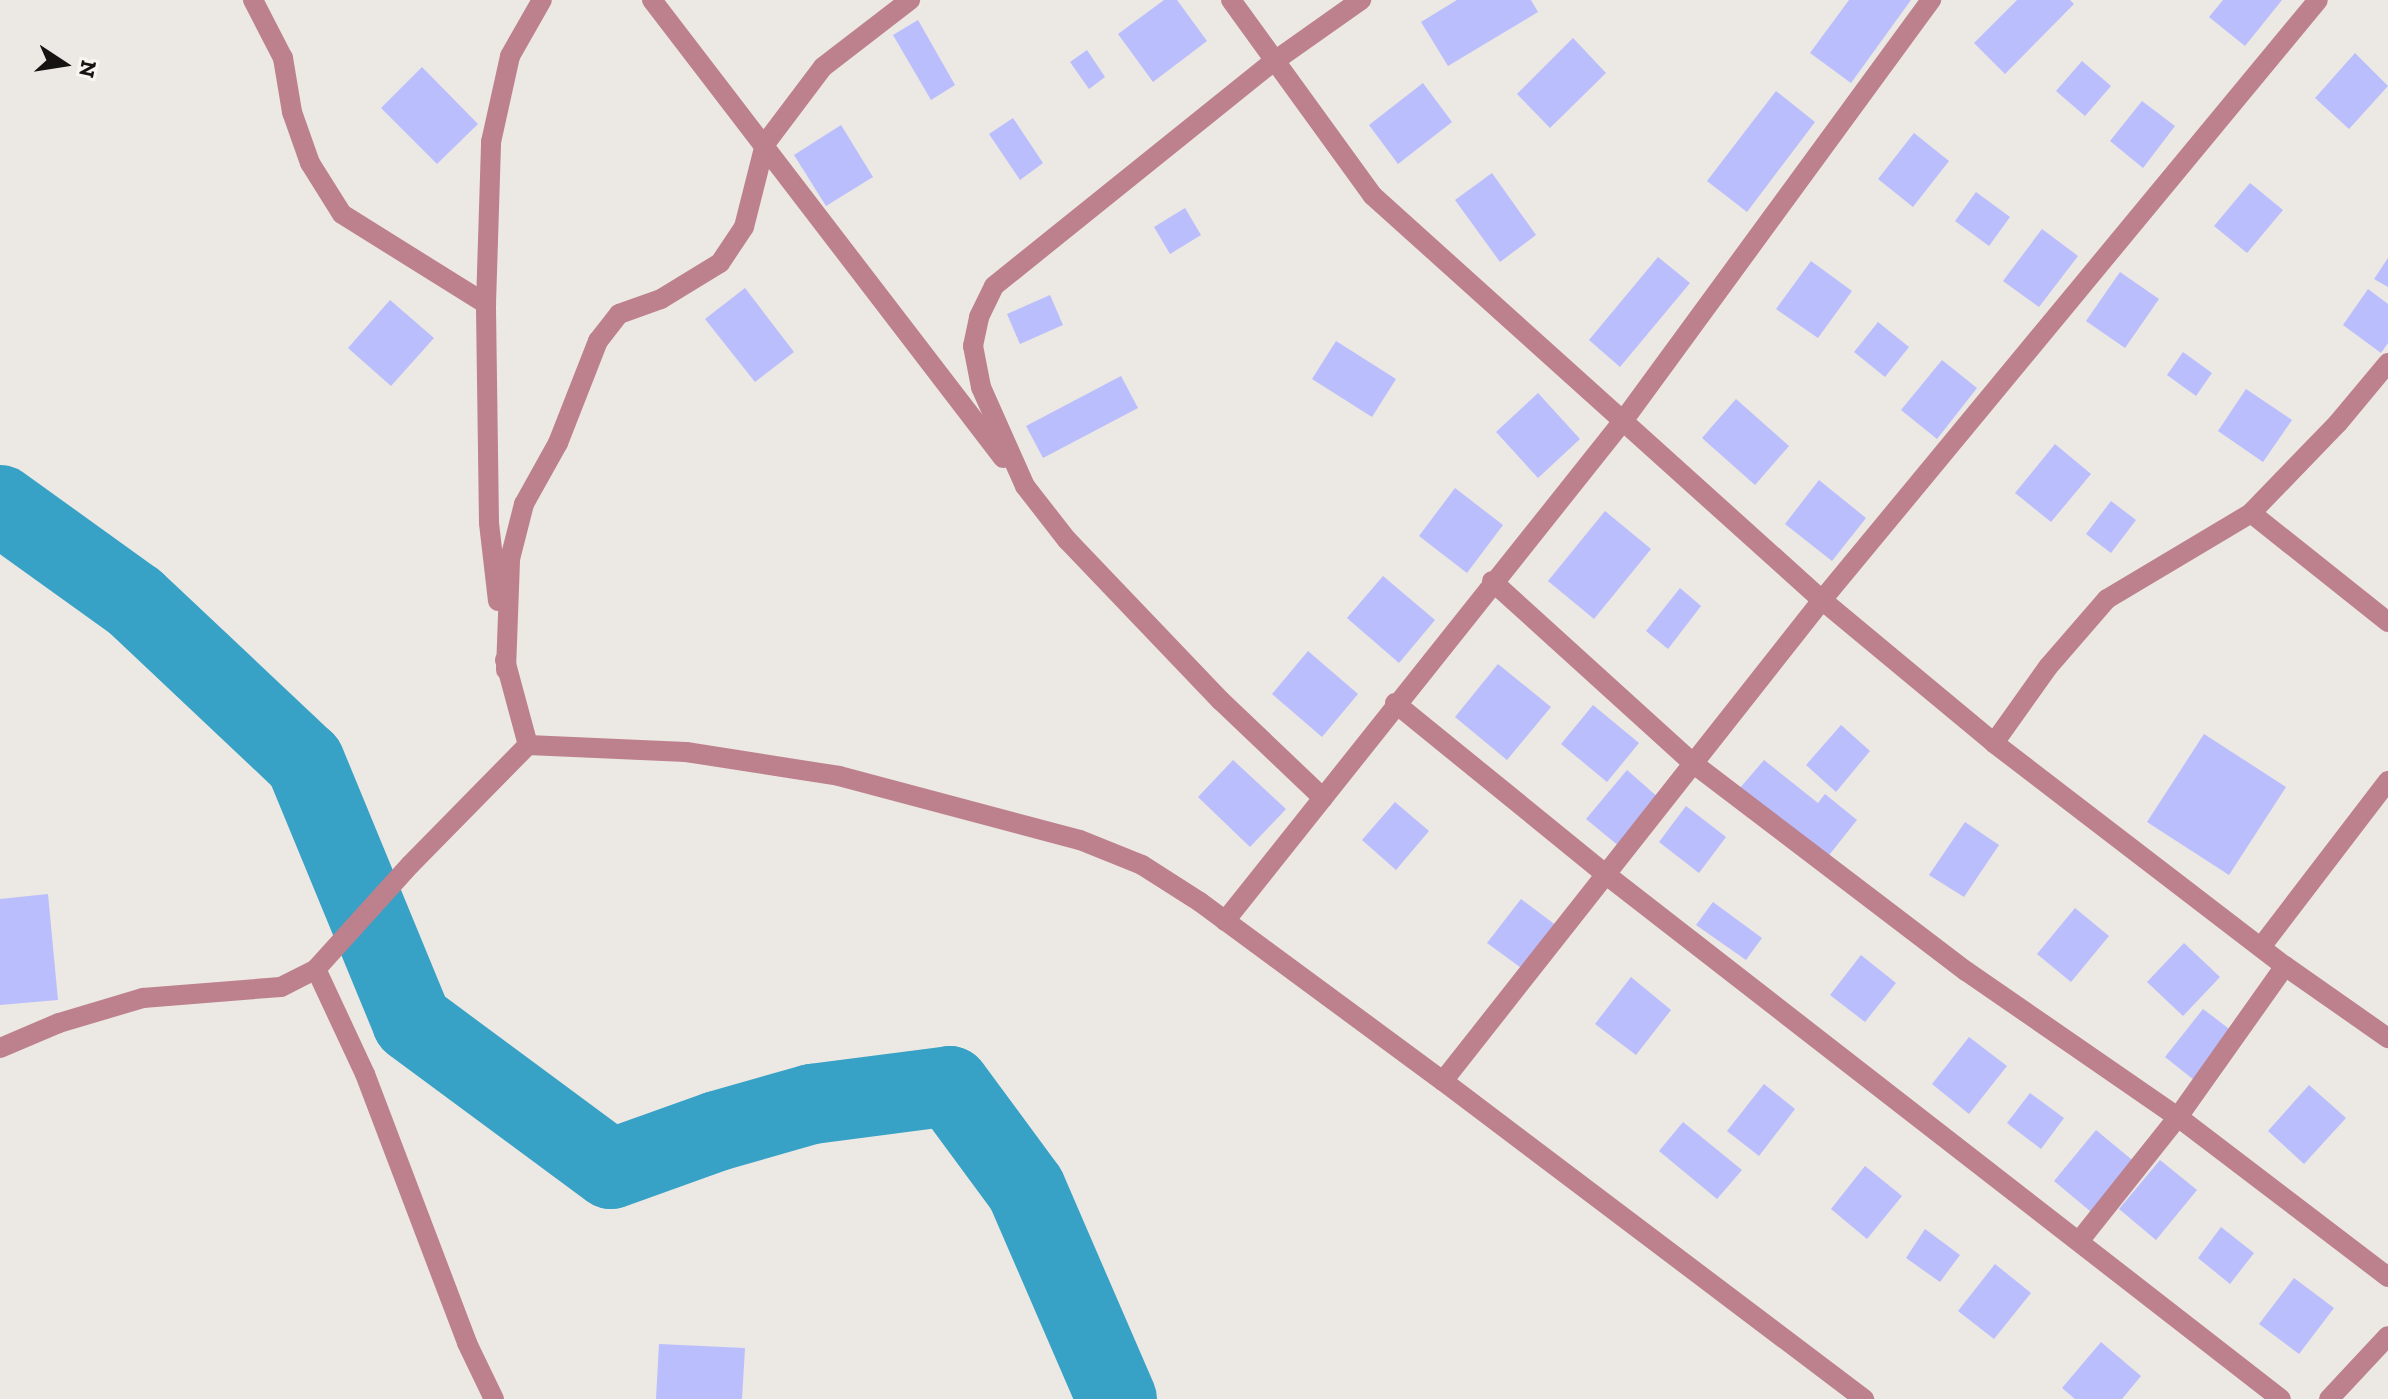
<!DOCTYPE html>
<style>
body{margin:0}
#map{position:relative;width:2388px;height:1399px;overflow:hidden;background:#ece8e3;font-family:"Zilla Slab",serif}
div>[style]{position:absolute}
.river>*{height:80px;margin:-40px;padding:0 40px;transform-origin:40px;border-radius:40px;background:#38a2c6}
.building>*{inset:0;background:#babefc}
.minor>*{height:20px;margin:-10px;padding:0 10px;transform-origin:10px;border-radius:10px;background:#bd818d}
span{translate:-50% -50%;white-space:nowrap;text-align:center;line-height:1.15;-webkit-text-stroke:6px #faf5f0;paint-order:stroke}
.north{position:absolute;left:24px;top:24px;width:80px;height:80px;-webkit-text-stroke:6px #faf5f0;paint-order:stroke;rotate:102deg;font-size:22px;font-weight:700;line-height:32px;text-align:center;color:#161412}
.north::after{content:'';display:block;margin:auto;width:28px;height:36px;background:#161412;clip-path:polygon(50% 0,100% 100%,50% 72%,0 100%)}
</style>
<div id="map">
<div class="river">
<i style="left:0;top:505px;width:166px;rotate:35.7deg"></i>
<i style="left:135px;top:602px;width:233px;rotate:43.3deg"></i>
<i style="left:305px;top:762px;width:281px;rotate:67.6deg"></i>
<i style="left:412px;top:1022px;width:247px;rotate:36.5deg"></i>
<i style="left:611px;top:1169px;width:113px;rotate:-19.7deg"></i>
<i style="left:717px;top:1131px;width:99px;rotate:-15.9deg"></i>
<i style="left:812px;top:1104px;width:139px;rotate:-7.4deg"></i>
<i style="left:950px;top:1086px;width:128px;rotate:53.6deg"></i>
<i style="left:1026px;top:1189px;width:229px;rotate:66.6deg"></i>
</div>
<div class="building">
<i style="clip-path:polygon(1164px 0,1177px 0,1207px 41px,1153px 82px,1118px 34px)"></i>
<i style="clip-path:polygon(1457px 0,1531px 0,1538px 12px,1448px 66px,1421px 22px)"></i>
<i style="clip-path:polygon(1849px 0,1911px 0,1851px 83px,1810px 53px)"></i>
<i style="clip-path:polygon(2017px 0,2070px 0,2074px 4px,2005px 74px,1974px 43px)"></i>
<i style="clip-path:polygon(2223px 0,2282px 0,2245px 46px,2209px 17px)"></i>
<i style="clip-path:polygon(918px 20px,955px 85px,931px 100px,893px 35px)"></i>
<i style="clip-path:polygon(1573px 38px,1606px 73px,1550px 128px,1517px 94px)"></i>
<i style="clip-path:polygon(1087px 50px,1105px 77px,1089px 89px,1070px 62px)"></i>
<i style="clip-path:polygon(2355px 53px,2388px 86px,2349px 129px,2315px 98px)"></i>
<i style="clip-path:polygon(2082px 61px,2111px 86px,2085px 116px,2056px 91px)"></i>
<i style="clip-path:polygon(422px 67px,478px 124px,437px 164px,381px 108px)"></i>
<i style="clip-path:polygon(1423px 83px,1452px 122px,1398px 164px,1369px 125px)"></i>
<i style="clip-path:polygon(1776px 91px,1815px 122px,1747px 212px,1707px 181px)"></i>
<i style="clip-path:polygon(2142px 101px,2175px 126px,2143px 168px,2110px 141px)"></i>
<i style="clip-path:polygon(1013px 118px,1043px 163px,1020px 180px,989px 134px)"></i>
<i style="clip-path:polygon(841px 125px,873px 177px,826px 206px,794px 155px)"></i>
<i style="clip-path:polygon(1914px 133px,1949px 161px,1913px 207px,1878px 179px)"></i>
<i style="clip-path:polygon(1492px 173px,1536px 235px,1500px 262px,1455px 200px)"></i>
<i style="clip-path:polygon(2250px 183px,2283px 210px,2247px 253px,2214px 226px)"></i>
<i style="clip-path:polygon(1976px 192px,2010px 217px,1989px 246px,1955px 221px)"></i>
<i style="clip-path:polygon(1185px 208px,1201px 235px,1170px 254px,1154px 227px)"></i>
<i style="clip-path:polygon(2042px 229px,2078px 256px,2039px 307px,2003px 281px)"></i>
<i style="clip-path:polygon(1658px 257px,1690px 283px,1620px 367px,1589px 340px)"></i>
<i style="clip-path:polygon(2388px 258px,2388px 287px,2374px 279px)"></i>
<i style="clip-path:polygon(1811px 261px,1852px 291px,1818px 338px,1776px 309px)"></i>
<i style="clip-path:polygon(2120px 272px,2159px 299px,2125px 348px,2086px 321px)"></i>
<i style="clip-path:polygon(745px 288px,794px 352px,755px 382px,705px 319px)"></i>
<i style="clip-path:polygon(2368px 289px,2388px 304px,2388px 343px,2381px 353px,2343px 325px)"></i>
<i style="clip-path:polygon(1050px 295px,1063px 325px,1020px 344px,1007px 314px)"></i>
<i style="clip-path:polygon(390px 300px,434px 338px,391px 386px,348px 348px)"></i>
<i style="clip-path:polygon(1878px 322px,1909px 347px,1885px 377px,1854px 352px)"></i>
<i style="clip-path:polygon(1336px 341px,1396px 379px,1372px 417px,1312px 379px)"></i>
<i style="clip-path:polygon(2183px 352px,2212px 373px,2196px 396px,2167px 375px)"></i>
<i style="clip-path:polygon(1942px 360px,1977px 388px,1937px 439px,1901px 410px)"></i>
<i style="clip-path:polygon(1121px 376px,1138px 408px,1043px 458px,1026px 426px)"></i>
<i style="clip-path:polygon(2246px 389px,2292px 420px,2263px 462px,2218px 431px)"></i>
<i style="clip-path:polygon(1538px 393px,1580px 439px,1538px 478px,1496px 432px)"></i>
<i style="clip-path:polygon(1736px 399px,1789px 446px,1755px 485px,1702px 438px)"></i>
<i style="clip-path:polygon(2055px 444px,2091px 474px,2051px 522px,2015px 493px)"></i>
<i style="clip-path:polygon(1819px 480px,1866px 518px,1832px 561px,1785px 524px)"></i>
<i style="clip-path:polygon(1455px 488px,1503px 525px,1467px 573px,1419px 536px)"></i>
<i style="clip-path:polygon(2111px 501px,2136px 520px,2111px 553px,2086px 534px)"></i>
<i style="clip-path:polygon(1605px 511px,1651px 549px,1594px 619px,1548px 581px)"></i>
<i style="clip-path:polygon(1383px 576px,1435px 620px,1399px 663px,1347px 618px)"></i>
<i style="clip-path:polygon(1680px 588px,1701px 606px,1668px 649px,1646px 631px)"></i>
<i style="clip-path:polygon(1308px 651px,1358px 694px,1322px 737px,1272px 694px)"></i>
<i style="clip-path:polygon(1498px 664px,1551px 707px,1507px 760px,1455px 717px)"></i>
<i style="clip-path:polygon(1593px 705px,1639px 743px,1607px 782px,1561px 744px)"></i>
<i style="clip-path:polygon(1841px 725px,1870px 751px,1836px 792px,1806px 765px)"></i>
<i style="clip-path:polygon(2204px 734px,2286px 787px,2229px 875px,2147px 822px)"></i>
<i style="clip-path:polygon(1233px 760px,1286px 809px,1250px 847px,1198px 797px)"></i>
<i style="clip-path:polygon(1764px 760px,1818px 803px,1825px 794px,1857px 820px,1826px 859px,1740px 788px)"></i>
<i style="clip-path:polygon(1627px 770px,1660px 799px,1620px 847px,1586px 819px)"></i>
<i style="clip-path:polygon(1395px 802px,1429px 831px,1396px 870px,1362px 840px)"></i>
<i style="clip-path:polygon(1686px 806px,1726px 837px,1699px 873px,1659px 842px)"></i>
<i style="clip-path:polygon(1965px 822px,1999px 845px,1964px 897px,1929px 875px)"></i>
<i style="clip-path:polygon(48px 894px,58px 1000px,0 1005px,0 899px)"></i>
<i style="clip-path:polygon(1521px 899px,1557px 926px,1524px 970px,1487px 943px)"></i>
<i style="clip-path:polygon(1713px 902px,1762px 938px,1746px 960px,1696px 925px)"></i>
<i style="clip-path:polygon(2075px 908px,2109px 936px,2071px 982px,2037px 954px)"></i>
<i style="clip-path:polygon(2184px 943px,2220px 977px,2183px 1016px,2147px 982px)"></i>
<i style="clip-path:polygon(1861px 955px,1896px 983px,1865px 1022px,1830px 995px)"></i>
<i style="clip-path:polygon(1631px 977px,1671px 1010px,1636px 1055px,1595px 1024px)"></i>
<i style="clip-path:polygon(2203px 1009px,2232px 1031px,2194px 1080px,2165px 1057px)"></i>
<i style="clip-path:polygon(1969px 1037px,2007px 1066px,1969px 1114px,1932px 1084px)"></i>
<i style="clip-path:polygon(1764px 1084px,1795px 1109px,1759px 1156px,1727px 1131px)"></i>
<i style="clip-path:polygon(2309px 1085px,2346px 1118px,2304px 1164px,2268px 1131px)"></i>
<i style="clip-path:polygon(2030px 1093px,2064px 1118px,2041px 1149px,2007px 1123px)"></i>
<i style="clip-path:polygon(1683px 1122px,1742px 1170px,1717px 1199px,1659px 1151px)"></i>
<i style="clip-path:polygon(2096px 1130px,2137px 1164px,2096px 1216px,2054px 1181px)"></i>
<i style="clip-path:polygon(2160px 1160px,2197px 1190px,2156px 1240px,2119px 1209px)"></i>
<i style="clip-path:polygon(1865px 1166px,1902px 1196px,1867px 1239px,1831px 1209px)"></i>
<i style="clip-path:polygon(2221px 1227px,2254px 1253px,2230px 1284px,2198px 1258px)"></i>
<i style="clip-path:polygon(1925px 1229px,1960px 1255px,1940px 1282px,1906px 1258px)"></i>
<i style="clip-path:polygon(1995px 1264px,2031px 1293px,1994px 1339px,1958px 1311px)"></i>
<i style="clip-path:polygon(2294px 1278px,2334px 1308px,2299px 1354px,2259px 1324px)"></i>
<i style="clip-path:polygon(2101px 1342px,2141px 1376px,2122px 1399px,2075px 1399px,2062px 1388px)"></i>
<i style="clip-path:polygon(659px 1344px,745px 1348px,742px 1399px,656px 1399px)"></i>
</div>
<div class="minor">
<i style="left:253px;top:0;width:65px;rotate:62.7deg"></i>
<i style="left:283px;top:58px;width:55px;rotate:80.5deg"></i>
<i style="left:292px;top:112px;width:54px;rotate:70.6deg"></i>
<i style="left:310px;top:163px;width:60px;rotate:57.9deg"></i>
<i style="left:342px;top:214px;width:170px;rotate:32deg"></i>
<i style="left:652px;top:0;width:577px;rotate:52.53deg"></i>
<i style="left:1231px;top:0;width:241px;rotate:54.1deg"></i>
<i style="left:1372px;top:195px;width:338px;rotate:42deg"></i>
<i style="left:1623px;top:421px;width:268px;rotate:42deg"></i>
<i style="left:1822px;top:600px;width:224px;rotate:39.7deg"></i>
<i style="left:1994px;top:743px;width:367px;rotate:37.5deg"></i>
<i style="left:2285px;top:966px;width:126px;rotate:35deg"></i>
<i style="left:2251px;top:513px;width:175px;rotate:38.5deg"></i>
<i style="left:1492px;top:581px;width:273px;rotate:42.2deg"></i>
<i style="left:1694px;top:764px;width:342px;rotate:37.3deg"></i>
<i style="left:1966px;top:971px;width:257px;rotate:34.6deg"></i>
<i style="left:2178px;top:1117px;width:264px;rotate:37.3deg"></i>
<i style="left:498px;top:601px;width:79px;rotate:-96.6deg"></i>
<i style="left:489px;top:523px;width:219px;rotate:-90.8deg"></i>
<i style="left:486px;top:304px;width:162px;rotate:-88.2deg"></i>
<i style="left:491px;top:142px;width:88px;rotate:-77.5deg"></i>
<i style="left:510px;top:56px;width:64px;rotate:-60.3deg"></i>
<i style="left:505px;top:660px;width:88px;rotate:74.9deg"></i>
<i style="left:506px;top:670px;width:111px;rotate:-87.9deg"></i>
<i style="left:510px;top:559px;width:57px;rotate:-75.7deg"></i>
<i style="left:524px;top:504px;width:70px;rotate:-60.9deg"></i>
<i style="left:558px;top:443px;width:110px;rotate:-68.6deg"></i>
<i style="left:598px;top:341px;width:34px;rotate:-52deg"></i>
<i style="left:619px;top:314px;width:45px;rotate:-19.7deg"></i>
<i style="left:661px;top:299px;width:69px;rotate:-31.4deg"></i>
<i style="left:720px;top:263px;width:43px;rotate:-56.3deg"></i>
<i style="left:744px;top:227px;width:86px;rotate:-75.8deg"></i>
<i style="left:765px;top:144px;width:96px;rotate:-53deg"></i>
<i style="left:823px;top:67px;width:110px;rotate:-37.6deg"></i>
<i style="left:1395px;top:703px;width:269px;rotate:39.1deg"></i>
<i style="left:1604px;top:873px;width:857px;rotate:37.85deg"></i>
<i style="left:1994px;top:743px;width:93px;rotate:-54.6deg"></i>
<i style="left:2048px;top:667px;width:90px;rotate:-49.1deg"></i>
<i style="left:2107px;top:599px;width:168px;rotate:-30.8deg"></i>
<i style="left:2251px;top:513px;width:125px;rotate:-46deg"></i>
<i style="left:2338px;top:423px;width:78px;rotate:-50.2deg"></i>
<i style="left:1323px;top:798px;width:141px;rotate:-136.4deg"></i>
<i style="left:1221px;top:701px;width:223px;rotate:-133.7deg"></i>
<i style="left:1067px;top:540px;width:68px;rotate:-127.9deg"></i>
<i style="left:1025px;top:486px;width:108px;rotate:-114deg"></i>
<i style="left:981px;top:387px;width:42px;rotate:-101deg"></i>
<i style="left:973px;top:346px;width:30px;rotate:-78deg"></i>
<i style="left:979px;top:317px;width:34px;rotate:-64deg"></i>
<i style="left:994px;top:286px;width:358px;rotate:-38.8deg"></i>
<i style="left:1273px;top:62px;width:108px;rotate:-35.2deg"></i>
<i style="left:1225px;top:921px;width:639px;rotate:-51.48deg"></i>
<i style="left:1623px;top:421px;width:522px;rotate:-53.81deg"></i>
<i style="left:2261px;top:947px;width:209px;rotate:-52.6deg"></i>
<i style="left:316px;top:969px;width:116px;rotate:65deg"></i>
<i style="left:365px;top:1074px;width:288px;rotate:69.2deg"></i>
<i style="left:467px;top:1343px;width:62px;rotate:64.3deg"></i>
<i style="left:0;top:1048px;width:64px;rotate:-23deg"></i>
<i style="left:59px;top:1023px;width:88px;rotate:-16.6deg"></i>
<i style="left:143px;top:998px;width:138px;rotate:-4.6deg"></i>
<i style="left:281px;top:987px;width:39px;rotate:-27deg"></i>
<i style="left:316px;top:969px;width:140px;rotate:-47.9deg"></i>
<i style="left:410px;top:865px;width:168px;rotate:-45.5deg"></i>
<i style="left:528px;top:745px;width:158px;rotate:2.5deg"></i>
<i style="left:686px;top:752px;width:155px;rotate:8.9deg"></i>
<i style="left:839px;top:776px;width:249px;rotate:14.9deg"></i>
<i style="left:1080px;top:840px;width:67px;rotate:22deg"></i>
<i style="left:1142px;top:865px;width:69px;rotate:32.5deg"></i>
<i style="left:1200px;top:902px;width:302px;rotate:36.4deg"></i>
<i style="left:1443px;top:1081px;width:528px;rotate:37.07deg"></i>
<i style="left:1443px;top:1081px;width:612px;rotate:-51.76deg"></i>
<i style="left:1822px;top:600px;width:778px;rotate:-50.42deg"></i>
<i style="left:2080px;top:1240px;width:157px;rotate:-51.5deg"></i>
<i style="left:2178px;top:1117px;width:185px;rotate:-54.7deg"></i>
<i style="left:2329px;top:1399px;width:86px;rotate:-46.9deg"></i>
</div>
<div class="north">N</div>
</div>
